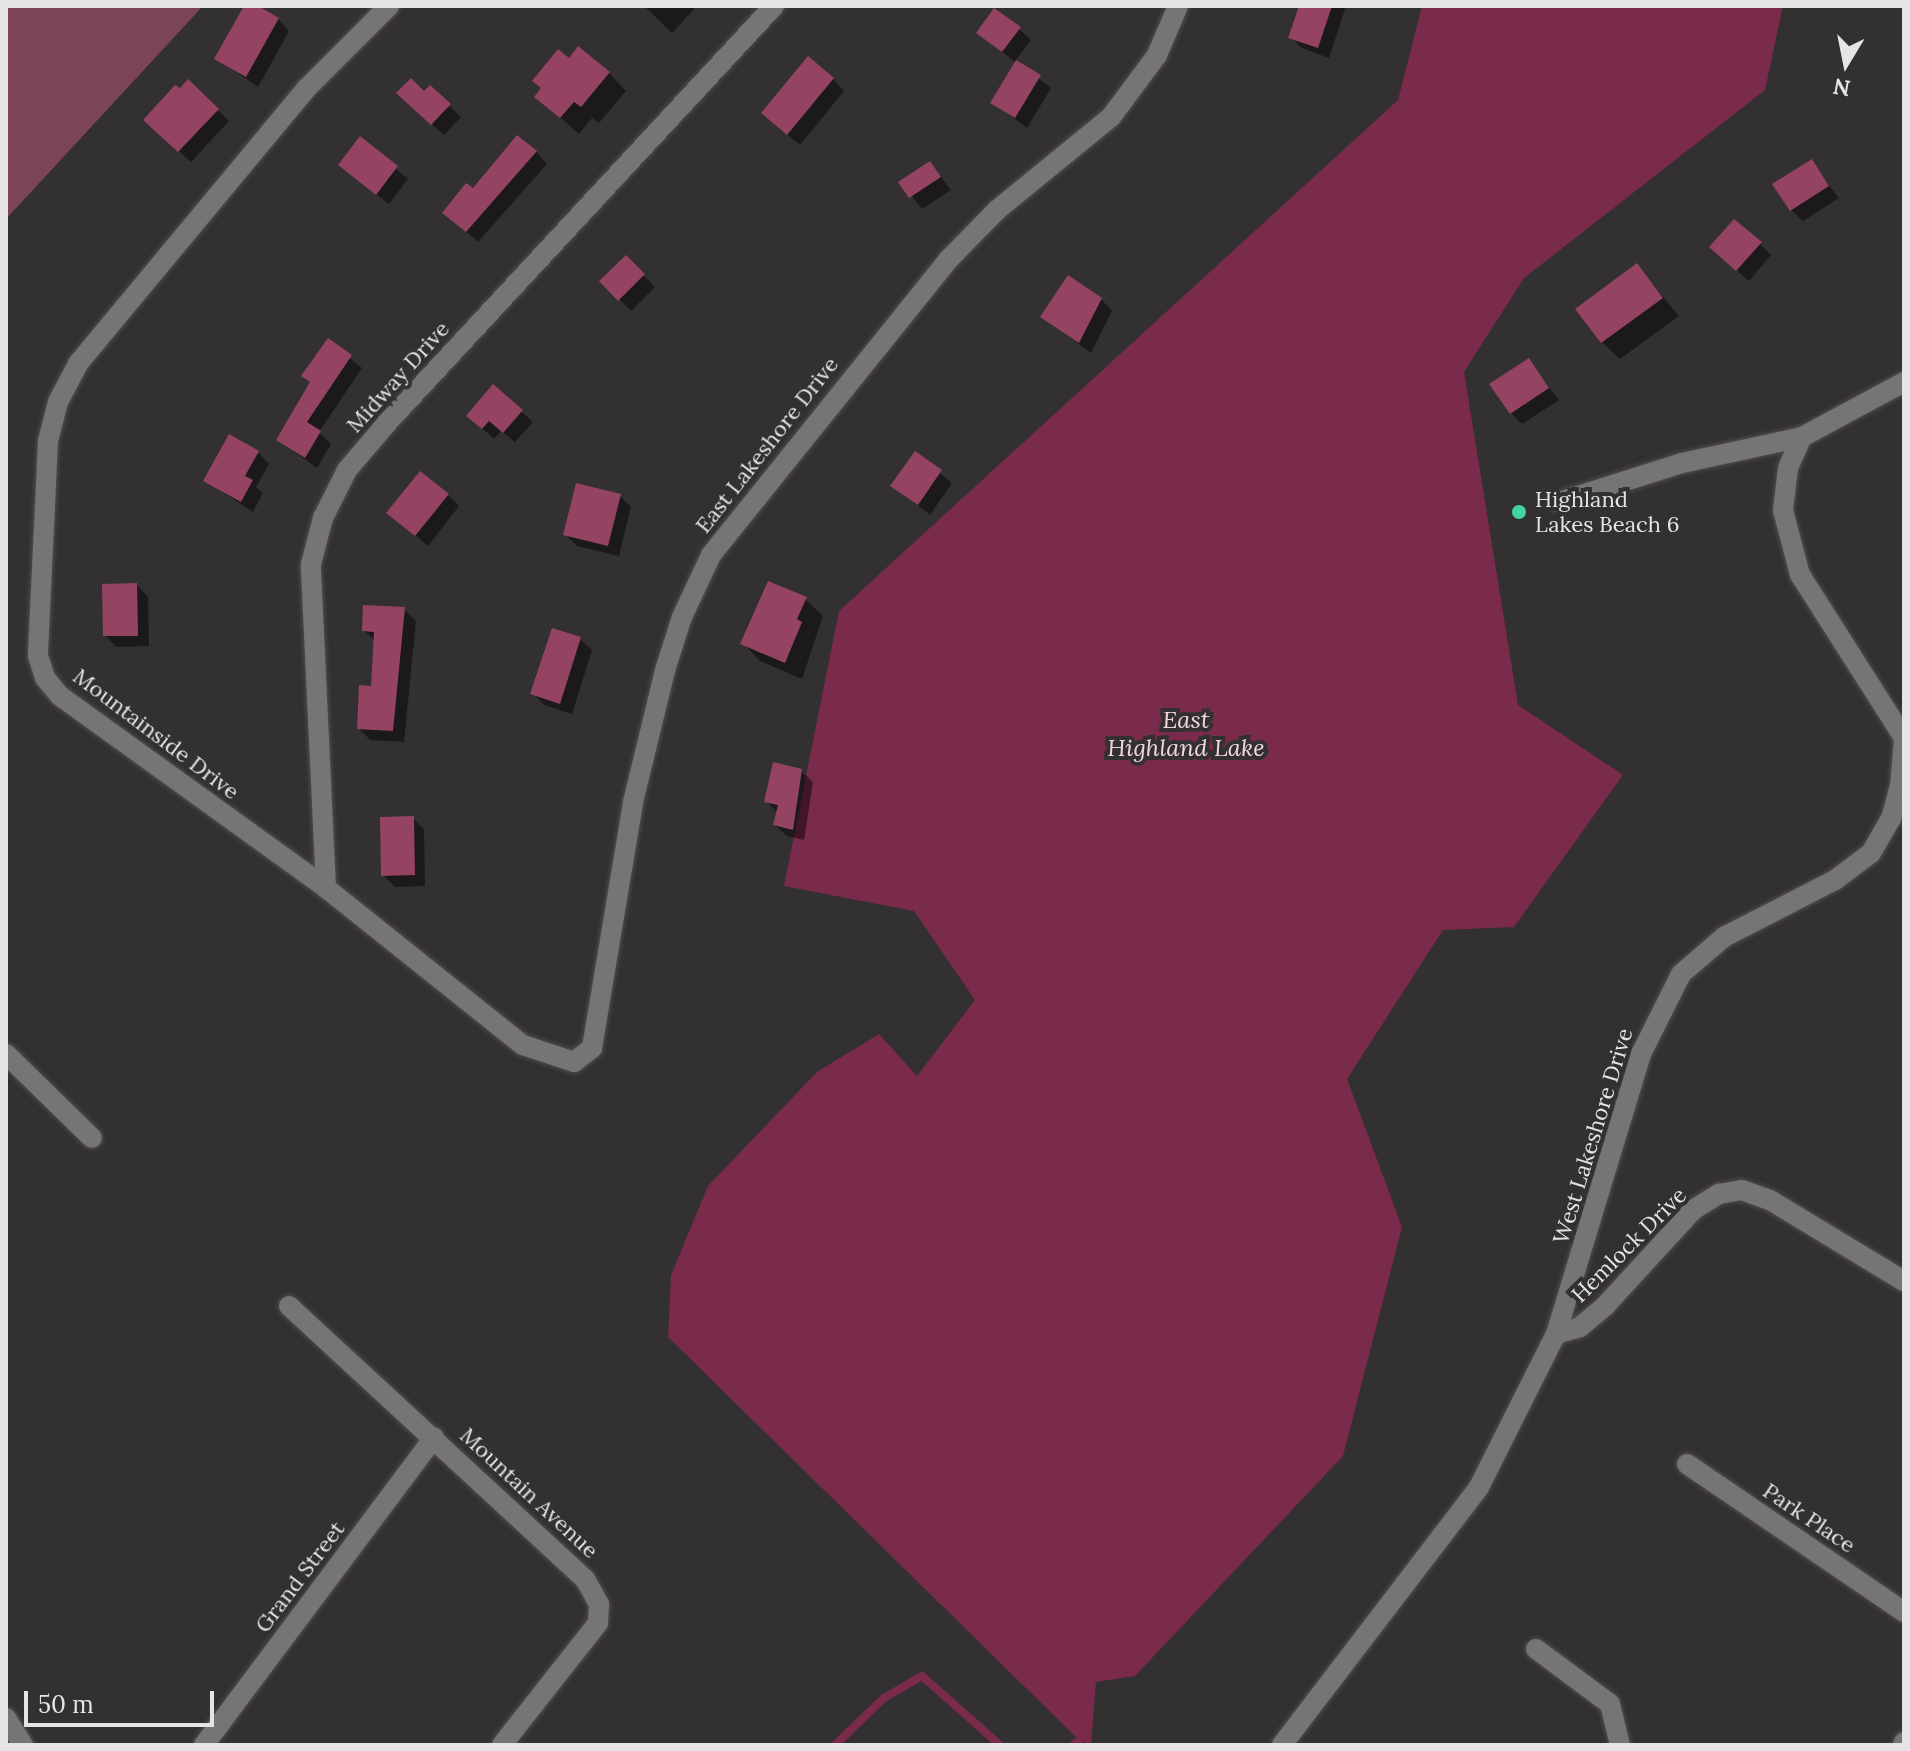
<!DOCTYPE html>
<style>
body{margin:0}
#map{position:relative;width:1910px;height:1751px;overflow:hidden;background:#333031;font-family:Lora,serif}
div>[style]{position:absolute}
.green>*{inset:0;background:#7c4458}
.water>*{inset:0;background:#7a2a4b}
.shadow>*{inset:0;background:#0007}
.stream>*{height:8px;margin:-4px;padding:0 4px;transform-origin:4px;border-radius:4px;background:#7a2a4b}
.building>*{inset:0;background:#954363}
.roads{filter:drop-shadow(0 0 2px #504d4e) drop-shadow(0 0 2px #504d4e)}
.minor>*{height:20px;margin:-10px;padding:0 10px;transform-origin:10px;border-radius:10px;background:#777475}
.tertiary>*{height:20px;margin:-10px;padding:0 10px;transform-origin:10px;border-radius:10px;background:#777475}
.dots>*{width:22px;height:22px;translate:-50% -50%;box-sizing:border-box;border:4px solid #333031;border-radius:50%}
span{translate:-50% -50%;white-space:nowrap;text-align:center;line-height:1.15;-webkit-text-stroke:8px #333031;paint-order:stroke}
.street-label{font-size:22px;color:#e6e4e4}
.poi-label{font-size:22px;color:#e6e4e4}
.left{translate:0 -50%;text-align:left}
.water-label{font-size:24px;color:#efd6de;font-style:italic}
.frame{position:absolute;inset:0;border:8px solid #e6e4e4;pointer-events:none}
.north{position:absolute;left:1806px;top:24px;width:80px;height:80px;-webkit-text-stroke:6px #333031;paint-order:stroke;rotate:190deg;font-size:22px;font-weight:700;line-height:32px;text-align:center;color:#e6e4e4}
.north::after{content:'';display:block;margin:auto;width:28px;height:36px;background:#e6e4e4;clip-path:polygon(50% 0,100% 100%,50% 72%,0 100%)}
.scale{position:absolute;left:24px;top:1691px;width:190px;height:36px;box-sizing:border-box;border:4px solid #e6e4e4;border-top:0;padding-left:10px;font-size:24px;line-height:28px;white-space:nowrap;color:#e6e4e4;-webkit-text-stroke:6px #333031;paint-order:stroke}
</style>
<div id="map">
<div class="green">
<i style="clip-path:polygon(6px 6px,203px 6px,6px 219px)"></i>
</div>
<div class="water">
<i style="clip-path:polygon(1422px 6px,1783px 6px,1765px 90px,1524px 278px,1464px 372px,1518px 705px,1623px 775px,1514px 927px,1443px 930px,1347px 1079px,1402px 1227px,1343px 1456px,1135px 1676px,1096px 1682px,1091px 1745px,1079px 1740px,668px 1337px,671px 1275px,708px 1186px,817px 1072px,879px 1034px,917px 1076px,975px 1000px,914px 911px,784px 886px,839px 611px,1398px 100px)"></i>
</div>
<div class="shadow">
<i style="clip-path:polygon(246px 6px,278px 19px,289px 31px,258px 87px,216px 58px)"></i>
<i style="clip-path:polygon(644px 6px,697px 6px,672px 33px)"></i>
<i style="clip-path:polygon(1301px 6px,1346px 6px,1329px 58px,1302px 48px,1290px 37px)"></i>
<i style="clip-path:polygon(1019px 29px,1031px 40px,1015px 61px,1051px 88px,1027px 128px,992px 102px,1016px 63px,979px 33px)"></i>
<i style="clip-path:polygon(569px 61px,609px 73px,626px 91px,599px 123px,592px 118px,579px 134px,536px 96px)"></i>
<i style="clip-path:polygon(833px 79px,844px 91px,800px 145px,775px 125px)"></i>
<i style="clip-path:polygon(188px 82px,229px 121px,191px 162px,157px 131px)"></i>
<i style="clip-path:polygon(430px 88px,461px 117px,444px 135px,410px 105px)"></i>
<i style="clip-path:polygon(360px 139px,408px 179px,389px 204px,352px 176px)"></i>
<i style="clip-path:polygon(536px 152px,547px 164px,478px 242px,445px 213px)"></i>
<i style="clip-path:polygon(1811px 162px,1839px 198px,1803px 221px,1791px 210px)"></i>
<i style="clip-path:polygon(930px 163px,951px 190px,922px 209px,901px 182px)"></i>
<i style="clip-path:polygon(1760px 244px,1771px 255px,1749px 281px,1723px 258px)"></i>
<i style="clip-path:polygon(626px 258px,655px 287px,631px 311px,602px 281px)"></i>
<i style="clip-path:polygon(1637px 266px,1679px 316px,1620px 359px,1602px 342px)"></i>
<i style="clip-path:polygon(1101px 299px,1112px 311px,1091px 353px,1043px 317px)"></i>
<i style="clip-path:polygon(328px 341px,362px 368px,319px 432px,331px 444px,317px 468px,278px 440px,311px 384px,304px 376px)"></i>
<i style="clip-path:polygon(1528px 361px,1559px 400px,1522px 424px,1511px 413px)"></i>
<i style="clip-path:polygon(521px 411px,533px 422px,515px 442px,501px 431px,494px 439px,469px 416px)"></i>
<i style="clip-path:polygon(258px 452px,269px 464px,256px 487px,263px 493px,253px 512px,206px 481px)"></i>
<i style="clip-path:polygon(916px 454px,952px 483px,930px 515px,893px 485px)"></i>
<i style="clip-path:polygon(448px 495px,459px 506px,428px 546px,389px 513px)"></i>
<i style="clip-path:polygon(620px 496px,631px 507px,619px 556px,577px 546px,565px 534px)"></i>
<i style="clip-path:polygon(137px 585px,148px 597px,149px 646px,116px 647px,105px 635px)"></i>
<i style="clip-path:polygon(805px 599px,823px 616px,802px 679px,760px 661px,743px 643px)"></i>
<i style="clip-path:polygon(404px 609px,416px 621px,404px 742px,370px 740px,359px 728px,373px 688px,375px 641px,364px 630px)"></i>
<i style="clip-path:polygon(580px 639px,592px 650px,572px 714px,544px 705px,533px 693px)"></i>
<i style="clip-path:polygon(801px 771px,813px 782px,804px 840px,787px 836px,775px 825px,778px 813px,766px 801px)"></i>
<i style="clip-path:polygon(413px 818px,424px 829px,425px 886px,395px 887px,383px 875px)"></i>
</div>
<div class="stream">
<i style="left:835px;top:1745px;width:68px;rotate:-43.8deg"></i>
<i style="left:884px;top:1698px;width:44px;rotate:-30.1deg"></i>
<i style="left:922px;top:1676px;width:104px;rotate:41.5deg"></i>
<i style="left:1073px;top:1745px;width:8px;rotate:-40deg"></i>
</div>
<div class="building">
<i style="clip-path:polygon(244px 6px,258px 6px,279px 18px,246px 77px,214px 59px)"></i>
<i style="clip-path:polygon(1299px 6px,1332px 6px,1318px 48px,1288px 38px)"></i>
<i style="clip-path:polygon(994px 8px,1021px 27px,1002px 52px,976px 33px)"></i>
<i style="clip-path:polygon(578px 46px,610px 72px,581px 107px,574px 102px,560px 118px,534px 97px,541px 88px,532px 81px,558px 49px,569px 58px)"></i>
<i style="clip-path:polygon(808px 56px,834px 78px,787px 135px,761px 113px)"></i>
<i style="clip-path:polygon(1016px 60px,1041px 75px,1015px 118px,990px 103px)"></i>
<i style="clip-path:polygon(411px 78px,424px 91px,430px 85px,451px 104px,431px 125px,396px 93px)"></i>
<i style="clip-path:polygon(188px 79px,219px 109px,178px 152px,143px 120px,175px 85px,180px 88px)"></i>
<i style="clip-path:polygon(517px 135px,537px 151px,466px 232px,442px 213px,466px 183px,473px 188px)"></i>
<i style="clip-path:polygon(360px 136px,398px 166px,376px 195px,338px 165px)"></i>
<i style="clip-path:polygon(1812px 159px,1829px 186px,1790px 211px,1772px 184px)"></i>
<i style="clip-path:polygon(930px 161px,941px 177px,909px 198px,898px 182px)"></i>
<i style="clip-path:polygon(1734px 219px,1762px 242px,1736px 271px,1709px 247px)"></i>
<i style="clip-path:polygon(626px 255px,645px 274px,618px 301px,599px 281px)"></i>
<i style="clip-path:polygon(1637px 263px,1663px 298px,1601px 343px,1575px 309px)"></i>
<i style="clip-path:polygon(1068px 275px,1102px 298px,1079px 343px,1040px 317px)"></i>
<i style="clip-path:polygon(328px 338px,352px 355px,307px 422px,321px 431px,305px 458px,276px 440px,310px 382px,301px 376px)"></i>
<i style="clip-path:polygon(1529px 358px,1549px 388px,1510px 414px,1489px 384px)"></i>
<i style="clip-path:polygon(493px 384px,523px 410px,503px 433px,489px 421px,482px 429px,466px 416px)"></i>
<i style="clip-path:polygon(229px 434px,259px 451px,245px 476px,253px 480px,241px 502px,203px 481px)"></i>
<i style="clip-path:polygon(915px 451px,942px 470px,918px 505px,890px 486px)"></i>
<i style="clip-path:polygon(420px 471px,449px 494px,415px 536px,386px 513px)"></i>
<i style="clip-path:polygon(576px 483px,621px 494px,608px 546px,563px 535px)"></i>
<i style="clip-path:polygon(768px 581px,807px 597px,797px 619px,802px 622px,785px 663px,740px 644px)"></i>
<i style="clip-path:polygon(137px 583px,138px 636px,103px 636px,102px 584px)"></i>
<i style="clip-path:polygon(363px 605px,405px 607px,393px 731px,357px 729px,359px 685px,371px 686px,374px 632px,362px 631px)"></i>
<i style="clip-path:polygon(552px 628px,581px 637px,560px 704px,530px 694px)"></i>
<i style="clip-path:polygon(773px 762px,802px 769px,793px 830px,773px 825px,778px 805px,764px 802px)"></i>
<i style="clip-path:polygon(414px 816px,415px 875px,381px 876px,380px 817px)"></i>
</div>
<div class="roads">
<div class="minor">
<i style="left:389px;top:6px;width:117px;rotate:135deg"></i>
<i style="left:306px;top:89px;width:357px;rotate:129.7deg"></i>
<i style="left:78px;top:364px;width:43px;rotate:117.8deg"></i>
<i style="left:58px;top:402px;width:40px;rotate:104.4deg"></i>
<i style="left:48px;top:441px;width:215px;rotate:92.7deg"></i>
<i style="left:38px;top:656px;width:23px;rotate:72deg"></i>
<i style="left:45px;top:678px;width:23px;rotate:50deg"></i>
<i style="left:60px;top:696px;width:328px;rotate:35.8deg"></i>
<i style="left:326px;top:888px;width:252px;rotate:38.6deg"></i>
<i style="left:523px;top:1045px;width:54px;rotate:18.4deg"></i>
<i style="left:574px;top:1062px;width:23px;rotate:-38deg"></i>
<i style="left:592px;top:1048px;width:249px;rotate:-80.5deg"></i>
<i style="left:633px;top:802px;width:139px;rotate:-76.3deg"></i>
<i style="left:666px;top:667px;width:52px;rotate:-72.3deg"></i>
<i style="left:682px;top:617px;width:68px;rotate:-64.9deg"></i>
<i style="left:711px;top:555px;width:380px;rotate:-51.2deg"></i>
<i style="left:949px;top:259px;width:69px;rotate:-45.6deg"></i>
<i style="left:997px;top:210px;width:147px;rotate:-39.2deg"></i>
<i style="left:1111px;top:117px;width:77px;rotate:-53.4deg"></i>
<i style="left:1157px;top:55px;width:53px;rotate:-66.8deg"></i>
<i style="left:1559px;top:502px;width:129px;rotate:-17.6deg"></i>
<i style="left:1682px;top:463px;width:123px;rotate:-12.2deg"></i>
<i style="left:326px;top:888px;width:324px;rotate:-92.7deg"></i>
<i style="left:311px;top:564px;width:48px;rotate:-75.4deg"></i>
<i style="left:323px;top:518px;width:54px;rotate:-63.4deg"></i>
<i style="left:347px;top:470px;width:62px;rotate:-49.6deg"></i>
<i style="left:387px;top:423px;width:569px;rotate:-47.14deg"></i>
<i style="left:6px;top:1054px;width:120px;rotate:44.3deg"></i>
<i style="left:289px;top:1306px;width:403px;rotate:42.7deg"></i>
<i style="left:585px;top:1579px;width:29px;rotate:61deg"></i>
<i style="left:599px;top:1604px;width:19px;rotate:93deg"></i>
<i style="left:598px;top:1623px;width:155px;rotate:128.2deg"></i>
<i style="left:1556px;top:1334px;width:25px;rotate:-16deg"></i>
<i style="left:1580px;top:1327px;width:33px;rotate:-40deg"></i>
<i style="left:1605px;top:1306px;width:130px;rotate:-47.5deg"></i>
<i style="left:1693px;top:1210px;width:31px;rotate:-32deg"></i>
<i style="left:1719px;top:1194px;width:23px;rotate:-10deg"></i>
<i style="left:1742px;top:1190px;width:30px;rotate:20deg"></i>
<i style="left:1770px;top:1200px;width:157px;rotate:31.2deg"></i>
<i style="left:1687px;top:1464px;width:263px;rotate:34.3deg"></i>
<i style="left:1536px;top:1649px;width:92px;rotate:36.6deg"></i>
<i style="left:1610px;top:1704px;width:42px;rotate:76.3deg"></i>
<i style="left:6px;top:1718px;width:32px;rotate:58deg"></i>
<i style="left:204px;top:1745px;width:384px;rotate:-53.2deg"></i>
<i style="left:1282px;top:1745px;width:325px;rotate:-52.6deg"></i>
<i style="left:1479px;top:1487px;width:171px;rotate:-63.3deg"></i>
<i style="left:1556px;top:1334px;width:293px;rotate:-73.1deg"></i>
<i style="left:1641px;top:1054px;width:89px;rotate:-63.4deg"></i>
<i style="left:1681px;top:974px;width:57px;rotate:-40.7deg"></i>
<i style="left:1724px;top:937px;width:125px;rotate:-27.2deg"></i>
<i style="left:1835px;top:880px;width:45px;rotate:-36.9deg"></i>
<i style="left:1871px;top:853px;width:39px;rotate:-60deg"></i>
<i style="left:1891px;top:819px;width:34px;rotate:-75deg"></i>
<i style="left:1900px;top:786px;width:48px;rotate:-85.2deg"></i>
<i style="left:1904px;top:738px;width:193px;rotate:-122.5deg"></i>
<i style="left:1800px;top:575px;width:67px;rotate:-104.7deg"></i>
<i style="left:1783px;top:510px;width:42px;rotate:-83.2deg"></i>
<i style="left:1788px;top:468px;width:34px;rotate:-66deg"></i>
<i style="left:1802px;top:437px;width:116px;rotate:-28.3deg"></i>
</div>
<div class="tertiary">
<i style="left:1903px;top:1745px;width:3px;rotate:-72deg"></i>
</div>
</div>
<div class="dots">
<i style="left:1519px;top:512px;background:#42d4a0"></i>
</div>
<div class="street-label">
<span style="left:398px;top:377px;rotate:-48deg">Midway Drive</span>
<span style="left:767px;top:445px;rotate:-52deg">East Lakeshore Drive</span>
<span style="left:156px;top:734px;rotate:37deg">Mountainside Drive</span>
<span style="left:1593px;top:1136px;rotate:-73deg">West Lakeshore Drive</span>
<span style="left:1629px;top:1245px;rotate:-45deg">Hemlock Drive</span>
<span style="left:529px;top:1493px;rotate:43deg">Mountain Avenue</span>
<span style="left:1809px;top:1518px;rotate:34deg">Park Place</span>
<span style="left:300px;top:1577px;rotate:-53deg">Grand Street</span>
</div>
<div class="poi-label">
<span class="left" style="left:1535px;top:512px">Highland<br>Lakes Beach 6</span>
</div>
<div class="water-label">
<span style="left:1186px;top:734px">East<br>Highland Lake</span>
</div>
<div class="frame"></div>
<div class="north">N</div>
<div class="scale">50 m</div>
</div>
